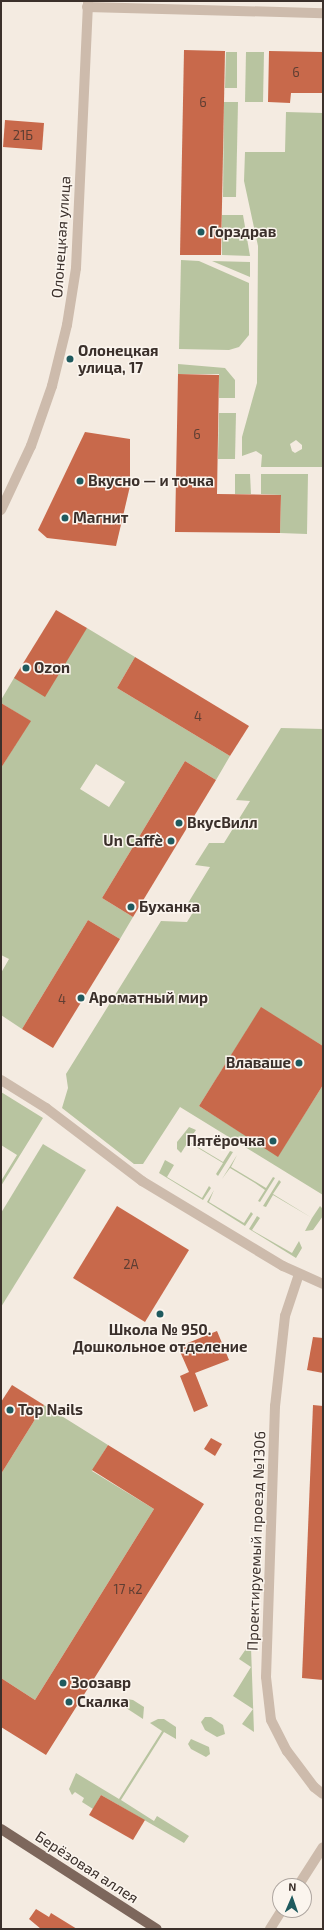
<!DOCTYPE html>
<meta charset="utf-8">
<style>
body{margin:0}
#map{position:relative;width:324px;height:1930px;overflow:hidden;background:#f4ebe1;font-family:"Exo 2",sans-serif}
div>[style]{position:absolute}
.green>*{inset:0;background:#b8c4a0}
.building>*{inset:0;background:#c8694b}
.minor>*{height:10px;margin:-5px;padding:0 5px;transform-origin:5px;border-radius:5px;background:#cdbbac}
.major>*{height:10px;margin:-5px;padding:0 5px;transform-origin:5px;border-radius:5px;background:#7d675c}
.dots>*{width:11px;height:11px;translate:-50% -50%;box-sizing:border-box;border:2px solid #fbf5ee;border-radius:50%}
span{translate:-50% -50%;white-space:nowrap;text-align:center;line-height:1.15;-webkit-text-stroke:3px #fbf5ee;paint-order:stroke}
.number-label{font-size:13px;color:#5e3e33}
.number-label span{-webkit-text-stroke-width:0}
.poi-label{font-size:15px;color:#3b302b;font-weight:700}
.left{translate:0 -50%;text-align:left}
.right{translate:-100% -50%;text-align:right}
.street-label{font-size:15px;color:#3b302b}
.frame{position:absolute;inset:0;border:2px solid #3b302b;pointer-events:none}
.north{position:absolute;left:272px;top:1878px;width:40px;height:40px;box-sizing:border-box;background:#fbf5ee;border:1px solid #aea6a0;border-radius:50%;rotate:2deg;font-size:11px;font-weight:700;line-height:16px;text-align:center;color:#3b302b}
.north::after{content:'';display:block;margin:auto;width:14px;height:18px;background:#1f5a5e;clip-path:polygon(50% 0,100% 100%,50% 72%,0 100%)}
</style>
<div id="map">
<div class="green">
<i style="clip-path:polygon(226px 52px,237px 52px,237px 88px,225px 88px)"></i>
<i style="clip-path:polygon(246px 52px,264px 52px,263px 102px,245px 102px)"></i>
<i style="clip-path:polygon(224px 102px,238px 102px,236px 197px,223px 197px)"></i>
<i style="clip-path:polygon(evenodd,286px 112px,323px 113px,323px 467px,261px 467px,262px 455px,256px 451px,242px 456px,242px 437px,257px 383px,258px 246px,244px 181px,245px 152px,285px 152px,286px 112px,296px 440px,302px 445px,302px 449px,295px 453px,292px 451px,290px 444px,296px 440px)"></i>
<i style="clip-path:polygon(222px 215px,243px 215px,250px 256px,222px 255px)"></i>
<i style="clip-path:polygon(181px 260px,199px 261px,249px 283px,249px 335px,239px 347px,229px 350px,179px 349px)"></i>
<i style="clip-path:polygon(212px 261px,250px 262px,250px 277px)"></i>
<i style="clip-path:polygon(178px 364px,225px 368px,235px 380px,235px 398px,219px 398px,219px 374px,178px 374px)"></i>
<i style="clip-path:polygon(219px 413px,236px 413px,235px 459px,218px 459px)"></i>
<i style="clip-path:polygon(235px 474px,250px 474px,251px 494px,235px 494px)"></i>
<i style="clip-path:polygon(261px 474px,308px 474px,307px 534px,280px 533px,281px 495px,261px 494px)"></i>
<i style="clip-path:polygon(evenodd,87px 628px,135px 657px,117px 688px,230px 756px,216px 780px,185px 761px,102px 898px,133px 917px,120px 939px,88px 920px,22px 1029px,1px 1015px,1px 973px,9px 959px,1px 955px,1px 768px,30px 721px,1px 703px,1px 700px,14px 678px,87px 628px,96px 764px,125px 782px,109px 807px,80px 789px,96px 764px)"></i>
<i style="clip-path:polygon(281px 728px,323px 729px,323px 1046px,261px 1008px,199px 1106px,278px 1156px,323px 1085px,323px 1195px,180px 1107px,143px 1164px,134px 1164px,62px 1108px,68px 1088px,66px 1074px,161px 921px,187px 922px,195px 909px,185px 908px,210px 867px,195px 865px,209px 843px,224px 843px,250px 801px,236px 800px)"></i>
<i style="clip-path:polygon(1px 1092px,43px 1118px,1px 1186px,1px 1181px,17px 1155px,1px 1145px)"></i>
<i style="clip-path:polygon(189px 1127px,196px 1130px,188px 1141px,223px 1162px,230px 1151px,233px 1152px,218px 1176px,216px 1174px,223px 1163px,188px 1142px,181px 1153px,177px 1149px,177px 1142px)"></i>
<i style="clip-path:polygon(43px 1144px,86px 1170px,1px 1307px,1px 1213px)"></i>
<i style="clip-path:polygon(237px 1155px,231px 1167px,266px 1188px,273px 1177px,275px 1178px,260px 1202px,258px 1201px,265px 1190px,255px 1183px,230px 1168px,222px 1179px)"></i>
<i style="clip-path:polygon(165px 1160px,174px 1165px,167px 1177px,202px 1198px,209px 1186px,211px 1188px,203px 1200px,159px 1173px)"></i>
<i style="clip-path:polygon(279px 1180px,281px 1182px,273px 1194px,312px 1218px,320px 1206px,322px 1208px,323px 1216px,313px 1230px,305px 1231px,312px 1218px,273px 1195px,266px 1207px,263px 1206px)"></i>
<i style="clip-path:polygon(214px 1190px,209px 1202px,244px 1223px,251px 1212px,253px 1214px,245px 1226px,207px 1202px)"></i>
<i style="clip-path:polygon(257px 1216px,260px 1218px,252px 1230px,257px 1233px,292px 1253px,299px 1241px,302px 1248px,296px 1258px,249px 1229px)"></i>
<i style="clip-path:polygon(44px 1405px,108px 1445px,92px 1471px,154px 1509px,35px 1700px,1px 1678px,1px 1474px)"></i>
<i style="clip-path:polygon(248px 1646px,251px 1647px,254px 1732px,242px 1724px,253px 1709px,233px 1696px,251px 1667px,239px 1659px)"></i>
<i style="clip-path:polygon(127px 1699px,133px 1700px,144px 1707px,143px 1719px,120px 1704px)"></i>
<i style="clip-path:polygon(205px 1717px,211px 1717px,223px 1725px,225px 1734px,217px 1737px,205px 1730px,201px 1722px)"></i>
<i style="clip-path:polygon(158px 1719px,164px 1719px,176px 1727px,176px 1739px,164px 1732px,121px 1800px,154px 1821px,157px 1816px,189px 1836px,184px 1843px,101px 1795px,93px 1809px,82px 1802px,84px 1798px,75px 1792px,72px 1795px,69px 1789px,76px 1773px,119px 1799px,162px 1731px,150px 1723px)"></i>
<i style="clip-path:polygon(191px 1739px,209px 1747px,210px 1754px,206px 1757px,191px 1749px,188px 1744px)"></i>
</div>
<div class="building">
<i style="clip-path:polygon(184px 50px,225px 51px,221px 255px,180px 255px)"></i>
<i style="clip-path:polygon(269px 51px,323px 52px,323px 93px,291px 93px,290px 103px,268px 102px)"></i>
<i style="clip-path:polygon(5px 120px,44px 123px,42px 150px,3px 147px)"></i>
<i style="clip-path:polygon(178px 374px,219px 375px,217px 494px,281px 495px,280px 533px,175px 532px)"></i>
<i style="clip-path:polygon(85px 432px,130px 439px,130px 486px,116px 546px,47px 538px,38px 530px)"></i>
<i style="clip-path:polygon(56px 610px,87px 628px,45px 697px,14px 678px)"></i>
<i style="clip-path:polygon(135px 657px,249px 726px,230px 756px,117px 688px)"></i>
<i style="clip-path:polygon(1px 703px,31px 721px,1px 768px)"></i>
<i style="clip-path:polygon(185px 761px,216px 780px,133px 917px,102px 898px)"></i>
<i style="clip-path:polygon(88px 920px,120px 939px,53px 1048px,22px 1029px)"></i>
<i style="clip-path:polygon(261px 1007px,323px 1046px,323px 1085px,278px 1157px,199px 1106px)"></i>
<i style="clip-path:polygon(117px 1206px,189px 1250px,145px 1322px,73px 1278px)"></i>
<i style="clip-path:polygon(217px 1331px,229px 1360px,195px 1373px,208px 1406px,194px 1412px,180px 1376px,189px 1372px,178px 1347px)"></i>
<i style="clip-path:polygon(313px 1337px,323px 1338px,323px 1373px,307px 1370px)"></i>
<i style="clip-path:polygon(12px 1385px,44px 1405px,1px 1474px,1px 1402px)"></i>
<i style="clip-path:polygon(313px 1405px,323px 1406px,323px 1680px,302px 1678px)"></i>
<i style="clip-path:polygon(211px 1438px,222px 1444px,215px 1456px,204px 1449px)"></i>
<i style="clip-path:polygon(108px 1445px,204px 1504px,46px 1755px,1px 1727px,1px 1678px,35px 1700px,154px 1509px,92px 1470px)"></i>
<i style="clip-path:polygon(101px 1795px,145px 1820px,133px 1840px,89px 1815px)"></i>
<i style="clip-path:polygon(36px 1909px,49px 1917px,51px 1913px,77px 1929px,41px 1929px,29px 1919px)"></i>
</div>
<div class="minor">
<i style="left:87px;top:7px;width:236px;rotate:1.5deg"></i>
<i style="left:1px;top:510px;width:71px;rotate:-64.9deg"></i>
<i style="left:31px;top:446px;width:64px;rotate:-70.7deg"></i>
<i style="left:52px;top:386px;width:63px;rotate:-76.2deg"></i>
<i style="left:67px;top:325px;width:58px;rotate:-81deg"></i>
<i style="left:76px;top:268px;width:267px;rotate:-87.4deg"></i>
<i style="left:1px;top:1080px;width:53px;rotate:31.9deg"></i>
<i style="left:46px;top:1108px;width:121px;rotate:37.2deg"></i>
<i style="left:142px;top:1181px;width:165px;rotate:31.1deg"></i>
<i style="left:283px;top:1266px;width:44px;rotate:24.2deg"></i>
<i style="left:299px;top:1274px;width:44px;rotate:108.4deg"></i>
<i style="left:285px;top:1316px;width:91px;rotate:96.3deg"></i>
<i style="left:275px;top:1406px;width:271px;rotate:91.9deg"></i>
<i style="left:266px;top:1677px;width:43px;rotate:83.4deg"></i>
<i style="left:271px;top:1720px;width:35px;rotate:63deg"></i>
<i style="left:287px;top:1751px;width:45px;rotate:53.1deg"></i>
<i style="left:314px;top:1787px;width:11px;rotate:38deg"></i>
<i style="left:298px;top:1886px;width:46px;rotate:-57.3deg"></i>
<i style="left:270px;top:1929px;width:22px;rotate:-58deg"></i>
</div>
<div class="major">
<i style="left:1px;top:1829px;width:185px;rotate:32.7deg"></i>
</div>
<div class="dots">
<i style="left:201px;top:232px;background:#1f5a5e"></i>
<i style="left:70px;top:359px;background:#1f5a5e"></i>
<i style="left:80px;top:481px;background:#1f5a5e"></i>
<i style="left:65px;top:518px;background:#1f5a5e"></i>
<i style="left:26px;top:668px;background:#1f5a5e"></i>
<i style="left:179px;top:823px;background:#1f5a5e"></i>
<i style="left:171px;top:841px;background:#1f5a5e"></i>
<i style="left:131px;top:907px;background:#1f5a5e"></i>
<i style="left:81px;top:998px;background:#1f5a5e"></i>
<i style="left:299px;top:1063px;background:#1f5a5e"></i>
<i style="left:273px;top:1141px;background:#1f5a5e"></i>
<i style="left:160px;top:1314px;background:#1f5a5e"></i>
<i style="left:10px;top:1410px;background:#1f5a5e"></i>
<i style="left:63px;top:1683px;background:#1f5a5e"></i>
<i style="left:69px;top:1702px;background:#1f5a5e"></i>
</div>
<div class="number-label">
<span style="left:296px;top:72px">6</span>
<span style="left:203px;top:102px">6</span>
<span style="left:23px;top:135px">21Б</span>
<span style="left:197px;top:434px">6</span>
<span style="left:198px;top:716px">4</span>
<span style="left:62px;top:999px">4</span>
<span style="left:131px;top:1264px">2А</span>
<span style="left:128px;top:1589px">17 к2</span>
</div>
<div class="poi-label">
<span class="left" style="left:209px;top:232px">Горздрав</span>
<span class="left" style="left:78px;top:359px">Олонецкая<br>улица, 17</span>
<span class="left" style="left:88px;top:481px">Вкусно — и точка</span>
<span class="left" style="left:73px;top:518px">Магнит</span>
<span class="left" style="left:34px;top:668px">Ozon</span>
<span class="left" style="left:187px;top:823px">ВкусВилл</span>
<span class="right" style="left:163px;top:841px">Un Caffè</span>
<span class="left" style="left:139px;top:907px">Буханка</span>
<span class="left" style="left:89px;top:998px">Ароматный мир</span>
<span class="right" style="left:291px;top:1063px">Влаваше</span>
<span class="right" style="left:265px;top:1141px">Пятёрочка</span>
<span style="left:160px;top:1338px">Школа № 950.<br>Дошкольное отделение</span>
<span class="left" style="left:18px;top:1410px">Top Nails</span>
<span class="left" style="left:71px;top:1683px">Зоозавр</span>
<span class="left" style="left:77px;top:1702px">Скалка</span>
</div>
<div class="street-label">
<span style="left:61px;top:237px;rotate:-86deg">Олонецкая улица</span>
<span style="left:256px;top:1541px;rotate:-88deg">Проектируемый проезд №1306</span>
<span style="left:87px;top:1867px;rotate:33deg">Берёзовая аллея</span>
</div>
<div class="frame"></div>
<div class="north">N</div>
</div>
